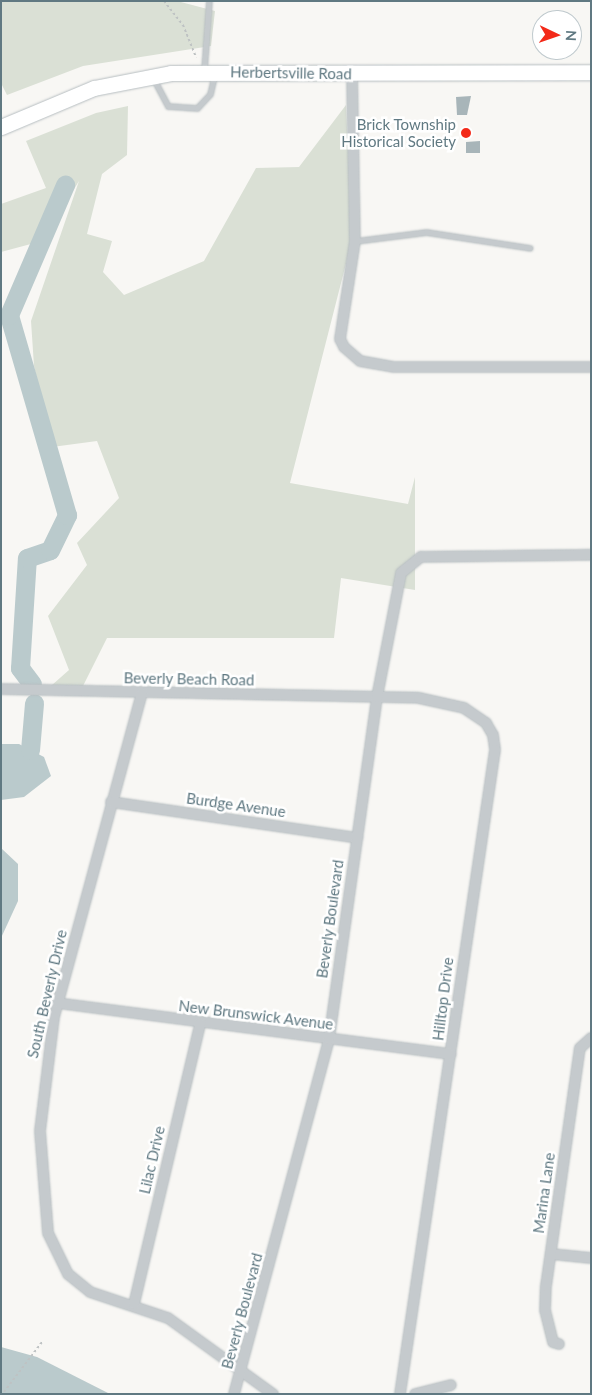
<!DOCTYPE html>
<style>
body{margin:0}
#map{position:relative;width:592px;height:1395px;overflow:hidden;background:#f8f7f4;font-family:Lato,sans-serif}
div>[style]{position:absolute}
.green>*{inset:0;background:#dae0d5}
.water>*{inset:0;background:#bacacc}
.river>*{height:19px;margin:-9.5px;padding:0 9.5px;transform-origin:9.5px;border-radius:9.5px;background:#bacacc}
.building>*{inset:0;background:#a8b5b9}
.path>*{height:2px;margin-top:-1px;transform-origin:0;background:repeating-linear-gradient(90deg,#bec2c3 0 2.5px,transparent 0 5px)}
.roads{filter:drop-shadow(0 0 1px #b7bec1) drop-shadow(0 0 1px #b7bec1)}
.service>*{height:5px;margin:-2.5px;padding:0 2.5px;transform-origin:2.5px;border-radius:2.5px;background:#c5cacd}
.minor>*{height:10px;margin:-5px;padding:0 5px;transform-origin:5px;border-radius:5px;background:#c5cacd}
.secondary>*{height:15px;margin:-7.5px;padding:0 7.5px;transform-origin:7.5px;border-radius:7.5px;background:#fff}
.dots>*{width:14px;height:14px;translate:-50% -50%;box-sizing:border-box;border:2px solid #fff;border-radius:50%}
span{translate:-50% -50%;white-space:nowrap;text-align:center;line-height:1.15;-webkit-text-stroke:5px #fff;paint-order:stroke}
.street-label{font-size:15px;color:#607982}
.poi-label{font-size:15px;color:#607982}
.right{translate:-100% -50%;text-align:right}
.frame{position:absolute;inset:0;border:2px solid #607982;pointer-events:none}
.north{position:absolute;left:532px;top:10px;width:50px;height:50px;box-sizing:border-box;background:#fff;border:1px solid #bfc9cd;border-radius:50%;rotate:93deg;font-size:14px;font-weight:700;line-height:20px;text-align:center;color:#607982}
.north::after{content:'';display:block;margin:auto;width:18px;height:22px;background:#f32a19;clip-path:polygon(50% 0,100% 100%,50% 72%,0 100%)}
</style>
<div id="map">
<div class="green">
<i style="clip-path:polygon(1px 1px,177px 1px,215px 11px,211px 46px,83px 66px,7px 95px,1px 83px)"></i>
<i style="clip-path:polygon(346px 105px,352px 240px,290px 483px,408px 504px,415px 477px,415px 590px,341px 578px,334px 638px,107px 638px,83px 686px,52px 685px,69px 670px,48px 616px,87px 565px,77px 543px,119px 498px,97px 441px,52px 447px,34px 366px,31px 321px,79px 181px,42px 241px,1px 252px,1px 204px,46px 188px,26px 141px,96px 113px,128px 106px,127px 155px,102px 174px,87px 234px,112px 241px,103px 272px,124px 295px,204px 261px,256px 168px,299px 167px)"></i>
</div>
<div class="water">
<i style="clip-path:polygon(1px 744px,19px 744px,44px 757px,51px 776px,24px 797px,1px 800px)"></i>
<i style="clip-path:polygon(1px 848px,18px 864px,18px 901px,1px 938px)"></i>
<i style="clip-path:polygon(1px 1347px,37px 1357px,110px 1394px,1px 1394px)"></i>
</div>
<div class="river">
<i style="left:32px;top:684px;width:20px;rotate:-127deg"></i>
<i style="left:20px;top:668px;width:110px;rotate:-86.4deg"></i>
<i style="left:27px;top:558px;width:24px;rotate:-19deg"></i>
<i style="left:50px;top:550px;width:39px;rotate:-64deg"></i>
<i style="left:67px;top:515px;width:208px;rotate:-106.2deg"></i>
<i style="left:9px;top:315px;width:142px;rotate:-66.7deg"></i>
<i style="left:30px;top:750px;width:47px;rotate:-85.1deg"></i>
</div>
<div class="building">
<i style="clip-path:polygon(471px 96px,467px 115px,457px 115px,456px 97px)"></i>
<i style="clip-path:polygon(480px 141px,480px 153px,466px 153px,466px 142px)"></i>
</div>
<div class="path">
<i style="left:164px;top:1px;width:31px;rotate:52deg"></i>
<i style="left:183px;top:25px;width:35px;rotate:68deg"></i>
<i style="left:4px;top:1392px;width:63px;rotate:-52.8deg"></i>
</div>
<div class="roads">
<div class="service">
<i style="left:204px;top:70px;width:69px;rotate:-85.9deg"></i>
<i style="left:153px;top:78px;width:32px;rotate:62deg"></i>
<i style="left:168px;top:106px;width:29px;rotate:4deg"></i>
<i style="left:197px;top:108px;width:19px;rotate:-47deg"></i>
<i style="left:210px;top:94px;width:18px;rotate:-77deg"></i>
<i style="left:355px;top:241px;width:72px;rotate:-7.2deg"></i>
<i style="left:426px;top:232px;width:105px;rotate:8.7deg"></i>
</div>
<div class="minor">
<i style="left:352px;top:74px;width:167px;rotate:89deg"></i>
<i style="left:355px;top:241px;width:99px;rotate:98.7deg"></i>
<i style="left:340px;top:339px;width:9px;rotate:63deg"></i>
<i style="left:344px;top:347px;width:21px;rotate:41deg"></i>
<i style="left:360px;top:361px;width:35px;rotate:10deg"></i>
<i style="left:394px;top:367px;width:197px"></i>
<i style="left:1px;top:689px;width:418px;rotate:1.2deg"></i>
<i style="left:419px;top:698px;width:46px;rotate:12.5deg"></i>
<i style="left:464px;top:708px;width:27px;rotate:34deg"></i>
<i style="left:486px;top:723px;width:14px;rotate:60deg"></i>
<i style="left:493px;top:735px;width:15px;rotate:82deg"></i>
<i style="left:495px;top:750px;width:651px;rotate:98.39deg"></i>
<i style="left:142px;top:693px;width:336px;rotate:105.2deg"></i>
<i style="left:54px;top:1017px;width:115px;rotate:97deg"></i>
<i style="left:40px;top:1131px;width:102px;rotate:85.5deg"></i>
<i style="left:48px;top:1233px;width:46px;rotate:64deg"></i>
<i style="left:68px;top:1274px;width:28px;rotate:39deg"></i>
<i style="left:90px;top:1292px;width:82px;rotate:18.4deg"></i>
<i style="left:168px;top:1318px;width:130px;rotate:35.9deg"></i>
<i style="left:111px;top:802px;width:249px;rotate:8.3deg"></i>
<i style="left:57px;top:1003px;width:397px;rotate:7.4deg"></i>
<i style="left:551px;top:1254px;width:40px;rotate:5.7deg"></i>
<i style="left:134px;top:1304px;width:288px;rotate:-76.7deg"></i>
<i style="left:559px;top:1344px;width:6px;rotate:-162deg"></i>
<i style="left:553px;top:1342px;width:33px;rotate:-104deg"></i>
<i style="left:545px;top:1310px;width:24px;rotate:-88deg"></i>
<i style="left:546px;top:1286px;width:240px;rotate:-81.9deg"></i>
<i style="left:580px;top:1048px;width:15px;rotate:-42deg"></i>
<i style="left:234px;top:1394px;width:367px;rotate:-75deg"></i>
<i style="left:329px;top:1039px;width:345px;rotate:-82deg"></i>
<i style="left:377px;top:697px;width:126px;rotate:-79deg"></i>
<i style="left:401px;top:573px;width:26px;rotate:-39deg"></i>
<i style="left:421px;top:557px;width:170px;rotate:-0.7deg"></i>
<i style="left:415px;top:1394px;width:37px;rotate:-14deg"></i>
</div>
<div class="secondary">
<i style="left:1px;top:127px;width:101px;rotate:-22.8deg"></i>
<i style="left:94px;top:88px;width:78px;rotate:-11deg"></i>
<i style="left:171px;top:73px;width:420px;rotate:-0.1deg"></i>
</div>
</div>
<div class="dots">
<i style="left:466px;top:133px;background:#f32a19"></i>
</div>
<div class="street-label">
<span style="left:291px;top:73px;rotate:1deg">Herbertsville Road</span>
<span style="left:189px;top:679px;rotate:1deg">Beverly Beach Road</span>
<span style="left:236px;top:805px;rotate:8deg">Burdge Avenue</span>
<span style="left:330px;top:919px;rotate:-82deg">Beverly Boulevard</span>
<span style="left:47px;top:994px;rotate:-77deg">South Beverly Drive</span>
<span style="left:443px;top:999px;rotate:-83deg">Hilltop Drive</span>
<span style="left:256px;top:1015px;rotate:7deg">New Brunswick Avenue</span>
<span style="left:152px;top:1160px;rotate:-77deg">Lilac Drive</span>
<span style="left:544px;top:1193px;rotate:-82deg">Marina Lane</span>
<span style="left:242px;top:1311px;rotate:-75deg">Beverly Boulevard</span>
</div>
<div class="poi-label">
<span class="right" style="left:456px;top:133px">Brick Township<br>Historical Society</span>
</div>
<div class="frame"></div>
<div class="north">N</div>
</div>
